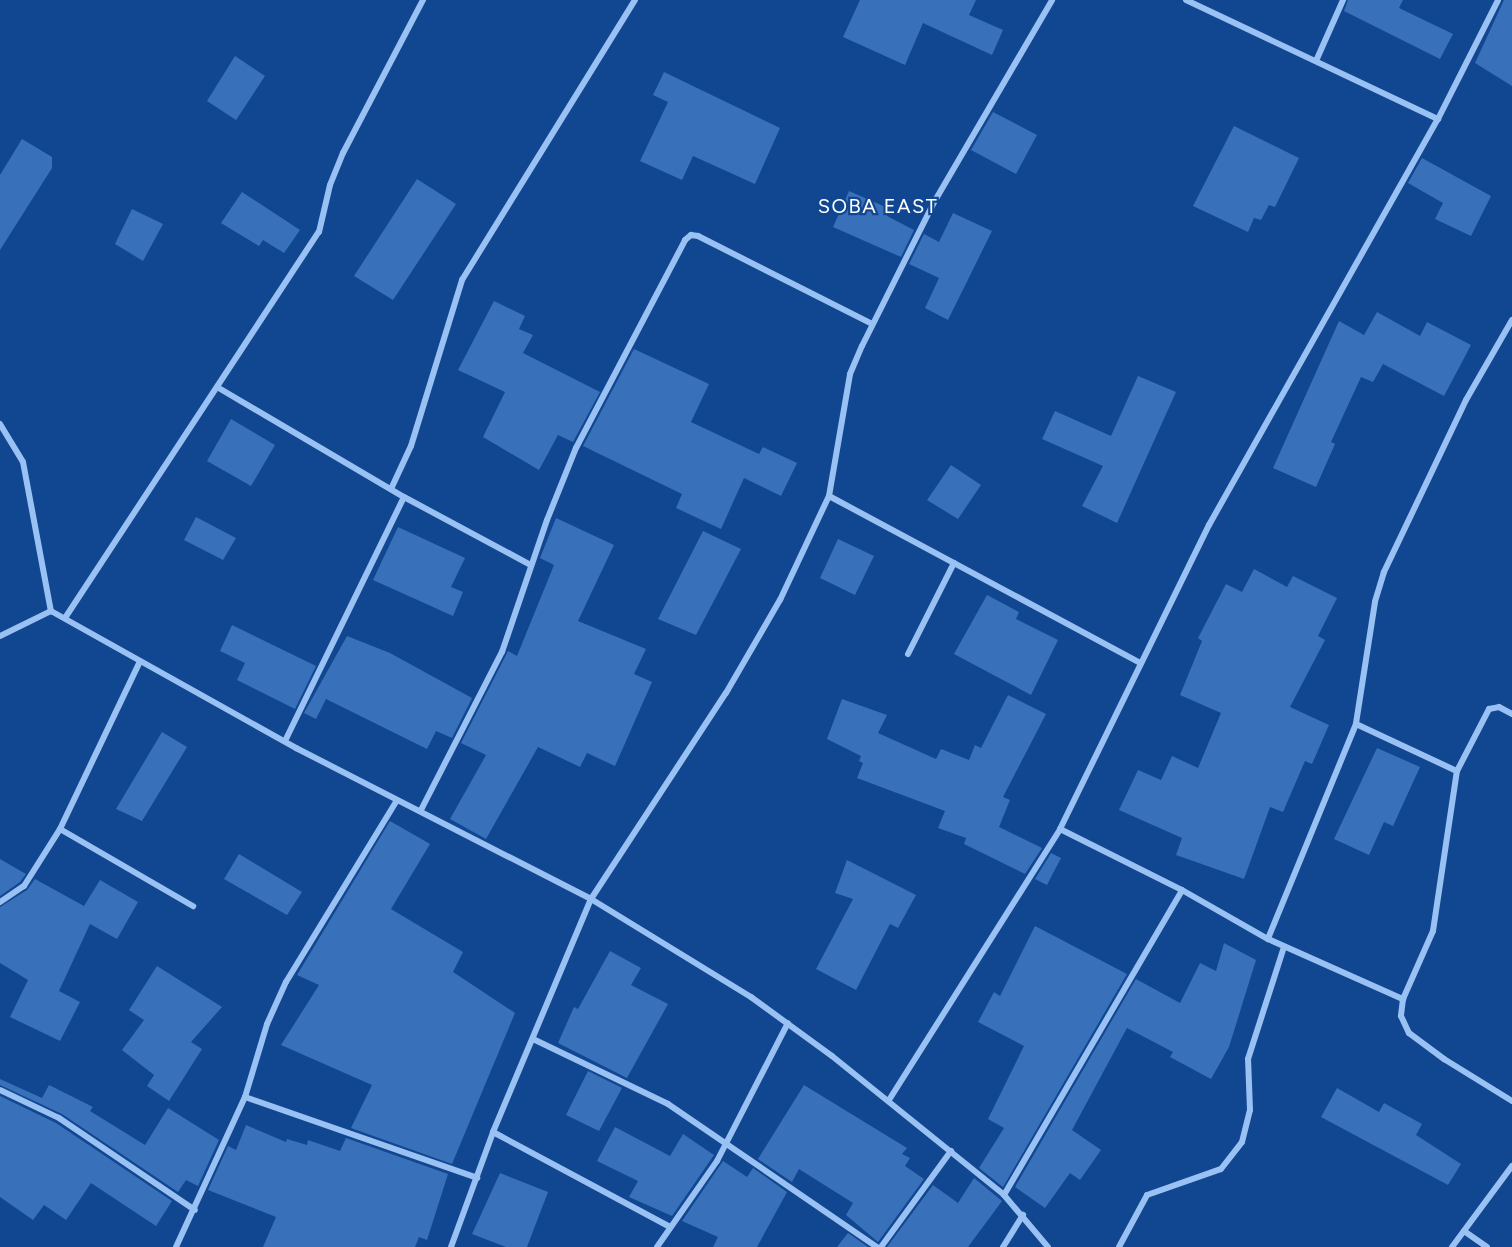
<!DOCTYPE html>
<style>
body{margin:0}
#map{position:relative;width:1512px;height:1247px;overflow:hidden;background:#104790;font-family:Figtree,sans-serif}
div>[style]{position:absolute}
.building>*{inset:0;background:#3870b9}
.street>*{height:6px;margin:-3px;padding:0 3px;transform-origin:3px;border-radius:3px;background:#9ac1f3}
span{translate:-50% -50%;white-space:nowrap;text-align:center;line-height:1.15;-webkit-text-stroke:4.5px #104790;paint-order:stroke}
.quarter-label{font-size:20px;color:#fff;letter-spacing:1.5px}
</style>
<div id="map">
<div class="building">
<i style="clip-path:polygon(860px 0,976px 0,969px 15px,1003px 30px,992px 55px,923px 23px,905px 65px,843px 37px)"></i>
<i style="clip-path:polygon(1348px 0,1403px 0,1399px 8px,1453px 34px,1440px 59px,1344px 11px)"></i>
<i style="clip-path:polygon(1504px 0,1512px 0,1512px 86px,1475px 63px)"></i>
<i style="clip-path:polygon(235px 56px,265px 76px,236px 120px,207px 101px)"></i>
<i style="clip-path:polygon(664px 72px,780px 128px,755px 184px,693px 156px,682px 180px,640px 161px,668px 102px,653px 95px)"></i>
<i style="clip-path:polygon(993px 112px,1037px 135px,1016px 174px,971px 150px)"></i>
<i style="clip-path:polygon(1234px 126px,1299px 158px,1275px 207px,1269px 205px,1261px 220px,1254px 218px,1248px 232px,1193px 206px)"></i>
<i style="clip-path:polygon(22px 139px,52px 157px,52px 168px,0 250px,0 175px)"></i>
<i style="clip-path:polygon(1422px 158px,1491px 196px,1471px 236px,1435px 219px,1443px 203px,1408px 183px)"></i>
<i style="clip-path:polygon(417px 179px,456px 204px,393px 300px,354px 276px)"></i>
<i style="clip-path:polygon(849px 191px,890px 209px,887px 216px,914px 230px,901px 257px,833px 227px)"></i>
<i style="clip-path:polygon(242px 192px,300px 230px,284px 253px,263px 240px,259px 246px,221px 223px)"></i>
<i style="clip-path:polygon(132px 209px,163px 224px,143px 261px,115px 244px)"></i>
<i style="clip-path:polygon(953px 213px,992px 231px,948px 320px,925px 308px,939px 278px,909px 264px,924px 234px,939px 242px)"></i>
<i style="clip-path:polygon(494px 301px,525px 316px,519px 329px,533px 335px,523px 353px,600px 392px,573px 442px,558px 435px,539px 470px,483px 437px,505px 392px,458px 370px)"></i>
<i style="clip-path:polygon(1377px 312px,1420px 336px,1427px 322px,1471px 345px,1444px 396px,1383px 364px,1373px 382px,1361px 377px,1331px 442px,1335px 444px,1316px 487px,1273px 468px,1339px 321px,1364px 335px)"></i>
<i style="clip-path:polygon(634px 349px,709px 384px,691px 422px,759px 454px,763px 447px,797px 463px,781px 496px,744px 478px,721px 529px,676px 508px,682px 494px,583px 446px)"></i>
<i style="clip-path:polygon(1138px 376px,1176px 392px,1117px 523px,1082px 506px,1103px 466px,1042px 439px,1055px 411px,1111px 436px)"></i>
<i style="clip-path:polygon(231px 419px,275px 445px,251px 486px,207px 461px)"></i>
<i style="clip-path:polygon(951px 465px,981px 485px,958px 519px,927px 500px)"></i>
<i style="clip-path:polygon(196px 517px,236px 538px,223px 560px,184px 540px)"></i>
<i style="clip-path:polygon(556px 518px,614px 545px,578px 621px,646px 649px,634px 674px,652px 682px,615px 766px,587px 753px,580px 767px,538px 747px,486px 839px,450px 819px,486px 755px,461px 743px,508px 651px,517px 656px,554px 565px,540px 558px)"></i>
<i style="clip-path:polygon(398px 527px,465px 558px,451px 587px,463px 592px,453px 616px,373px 580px)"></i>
<i style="clip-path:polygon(703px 531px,741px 549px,696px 635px,658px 619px)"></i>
<i style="clip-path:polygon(838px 539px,874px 556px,855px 595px,820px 578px)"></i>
<i style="clip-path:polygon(1254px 569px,1287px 587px,1293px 576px,1337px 598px,1318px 636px,1325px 640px,1290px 707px,1329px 725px,1312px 764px,1305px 761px,1283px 812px,1270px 807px,1244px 879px,1176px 855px,1182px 838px,1119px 810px,1138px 770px,1161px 780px,1172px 756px,1198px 768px,1221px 713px,1180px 695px,1202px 641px,1198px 638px,1226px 584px,1242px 592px)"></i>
<i style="clip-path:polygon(987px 595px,1019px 612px,1016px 619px,1058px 640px,1031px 695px,954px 654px)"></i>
<i style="clip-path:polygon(232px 625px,316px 666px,295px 709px,237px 680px,245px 663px,220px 651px)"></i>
<i style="clip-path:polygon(347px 636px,390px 653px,472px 698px,452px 738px,436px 731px,427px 749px,326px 699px,316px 719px,304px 713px)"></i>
<i style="clip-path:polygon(1008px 695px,1046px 714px,1003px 797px,1010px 800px,999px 827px,1042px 848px,1025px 874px,964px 844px,966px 838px,938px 828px,945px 811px,857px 778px,863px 763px,859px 761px,861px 756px,827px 739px,842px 699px,887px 715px,878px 733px,936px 759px,941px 749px,969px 760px,975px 745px,981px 748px)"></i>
<i style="clip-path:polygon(162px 732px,187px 747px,142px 821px,116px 809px)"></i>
<i style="clip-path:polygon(1377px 748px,1420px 767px,1393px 826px,1384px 822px,1369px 855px,1334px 839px)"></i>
<i style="clip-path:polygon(390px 821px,430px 844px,391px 909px,463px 952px,453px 972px,515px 1013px,452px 1164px,351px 1128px,372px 1085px,281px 1045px,319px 985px,297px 975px)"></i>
<i style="clip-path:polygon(1051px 853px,1061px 858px,1047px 885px,1035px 879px)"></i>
<i style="clip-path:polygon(239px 854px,302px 892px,287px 915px,224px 879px)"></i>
<i style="clip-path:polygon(0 859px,26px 874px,20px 882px,0 896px)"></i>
<i style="clip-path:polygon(847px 860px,916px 895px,898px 928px,890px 924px,856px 990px,816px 969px,853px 899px,835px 893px)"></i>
<i style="clip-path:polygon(35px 879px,84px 906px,100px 880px,138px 902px,117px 939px,90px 924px,59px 991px,80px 1002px,60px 1041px,10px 1017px,28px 980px,0 963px,0 907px,27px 890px)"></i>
<i style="clip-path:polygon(1035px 926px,1127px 974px,1003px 1187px,979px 1168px,1004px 1128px,988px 1119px,1024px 1046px,978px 1022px,994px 992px,1000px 996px)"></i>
<i style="clip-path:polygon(1224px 943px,1256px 960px,1229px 1047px,1211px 1079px,1170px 1057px,1173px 1052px,1127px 1028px,1072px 1130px,1101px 1150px,1080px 1180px,1070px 1173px,1045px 1208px,1015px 1187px,1136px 979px,1180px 1003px,1200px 963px,1216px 971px)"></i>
<i style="clip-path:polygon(610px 951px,641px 968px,631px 985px,668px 1004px,627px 1078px,558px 1043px,574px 1007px,578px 1009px)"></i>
<i style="clip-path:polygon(157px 966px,222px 1007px,191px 1042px,202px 1049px,169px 1101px,147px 1086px,154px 1075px,122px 1050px,144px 1020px,129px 1010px)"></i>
<i style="clip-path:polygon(588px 1071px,622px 1088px,599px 1131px,566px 1115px)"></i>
<i style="clip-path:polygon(0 1079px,42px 1098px,49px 1085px,93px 1107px,90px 1111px,145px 1145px,168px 1108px,219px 1140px,198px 1186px,186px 1180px,178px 1192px,62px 1114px,0 1085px)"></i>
<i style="clip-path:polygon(804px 1085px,907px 1148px,902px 1154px,910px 1158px,905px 1166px,924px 1179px,878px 1242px,846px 1215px,853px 1203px,799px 1169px,792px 1182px,758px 1159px)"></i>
<i style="clip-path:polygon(1337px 1088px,1379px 1112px,1384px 1103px,1422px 1124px,1416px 1135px,1461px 1164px,1448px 1185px,1321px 1117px)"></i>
<i style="clip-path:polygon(0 1096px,56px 1123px,172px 1201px,156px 1226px,91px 1183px,66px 1220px,44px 1205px,33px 1220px,0 1197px)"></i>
<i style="clip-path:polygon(246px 1125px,286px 1142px,287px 1139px,307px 1145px,308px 1140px,340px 1151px,346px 1138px,448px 1174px,427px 1240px,419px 1237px,415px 1247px,263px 1247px,276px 1217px,208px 1190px,228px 1146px,236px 1150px)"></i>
<i style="clip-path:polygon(615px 1127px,670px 1156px,683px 1134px,714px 1155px,672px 1216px,629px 1197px,638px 1181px,597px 1161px)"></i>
<i style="clip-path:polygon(723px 1161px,747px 1177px,753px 1168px,787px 1192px,757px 1247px,713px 1247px,718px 1237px,682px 1221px)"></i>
<i style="clip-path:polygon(500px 1173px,548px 1192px,527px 1247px,506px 1247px,472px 1234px)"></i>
<i style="clip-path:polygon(974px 1178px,1002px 1201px,968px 1247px,887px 1247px,933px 1185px,958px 1203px)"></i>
<i style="clip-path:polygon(848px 1233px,868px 1247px,837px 1247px)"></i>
</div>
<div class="street">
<i style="left:1186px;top:0;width:279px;rotate:25.3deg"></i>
<i style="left:1316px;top:61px;width:67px;rotate:-66.1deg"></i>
<i style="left:1512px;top:320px;width:92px;rotate:119.9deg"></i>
<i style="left:1466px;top:400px;width:191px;rotate:115.5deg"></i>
<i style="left:1384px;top:572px;width:31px;rotate:107deg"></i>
<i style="left:1375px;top:602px;width:123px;rotate:98.9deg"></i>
<i style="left:1356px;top:724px;width:232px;rotate:112.3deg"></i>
<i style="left:1268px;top:939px;width:148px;rotate:24deg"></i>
<i style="left:1403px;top:999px;width:17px;rotate:97deg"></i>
<i style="left:1401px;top:1016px;width:19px;rotate:65deg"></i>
<i style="left:1409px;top:1033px;width:44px;rotate:36.6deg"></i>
<i style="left:1444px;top:1059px;width:80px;rotate:31.7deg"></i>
<i style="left:217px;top:387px;width:217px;rotate:30.5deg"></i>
<i style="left:404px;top:497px;width:144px;rotate:28.2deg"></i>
<i style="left:0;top:424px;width:44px;rotate:58.8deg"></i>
<i style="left:23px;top:462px;width:152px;rotate:79.4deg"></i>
<i style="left:391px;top:489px;width:47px;rotate:-65.1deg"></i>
<i style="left:411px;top:446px;width:174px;rotate:-72.9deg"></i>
<i style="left:462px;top:280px;width:329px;rotate:-58.3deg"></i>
<i style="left:829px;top:496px;width:353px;rotate:28.2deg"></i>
<i style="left:65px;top:618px;width:462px;rotate:-56.7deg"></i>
<i style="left:319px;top:232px;width:48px;rotate:-76.8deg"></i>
<i style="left:330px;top:185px;width:35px;rotate:-68deg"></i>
<i style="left:343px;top:153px;width:173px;rotate:-62.4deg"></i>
<i style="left:0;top:636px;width:57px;rotate:-26.1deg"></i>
<i style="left:51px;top:611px;width:281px;rotate:29.2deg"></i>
<i style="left:296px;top:748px;width:331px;rotate:27.1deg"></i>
<i style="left:591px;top:899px;width:188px;rotate:31.5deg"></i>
<i style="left:751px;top:997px;width:100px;rotate:36.1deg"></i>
<i style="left:832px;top:1056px;width:221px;rotate:38.9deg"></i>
<i style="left:1004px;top:1195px;width:68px;rotate:49.8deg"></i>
<i style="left:908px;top:654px;width:102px;rotate:-63.2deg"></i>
<i style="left:1356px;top:724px;width:111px;rotate:25deg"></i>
<i style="left:285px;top:741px;width:271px;rotate:-64deg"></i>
<i style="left:421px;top:810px;width:178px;rotate:-62.9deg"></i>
<i style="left:502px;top:652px;width:139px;rotate:-71.2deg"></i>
<i style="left:547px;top:520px;width:78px;rotate:-68.1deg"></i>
<i style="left:576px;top:448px;width:235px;rotate:-62.3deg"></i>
<i style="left:685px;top:240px;width:8px;rotate:-40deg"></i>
<i style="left:691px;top:235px;width:7px;rotate:8deg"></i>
<i style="left:698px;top:236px;width:195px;rotate:26.8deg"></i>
<i style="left:60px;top:829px;width:154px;rotate:30.1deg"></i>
<i style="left:1060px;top:829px;width:136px;rotate:26.6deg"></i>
<i style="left:1182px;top:890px;width:99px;rotate:29.7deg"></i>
<i style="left:0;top:902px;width:29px;rotate:-34deg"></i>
<i style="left:24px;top:886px;width:67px;rotate:-57.7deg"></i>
<i style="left:60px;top:829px;width:186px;rotate:-64.5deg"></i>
<i style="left:1403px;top:999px;width:74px;rotate:-66.2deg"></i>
<i style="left:1433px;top:931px;width:162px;rotate:-81.5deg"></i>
<i style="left:1457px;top:771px;width:70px;rotate:-62.7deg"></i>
<i style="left:1489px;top:709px;width:10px;rotate:-11deg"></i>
<i style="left:1499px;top:707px;width:15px;rotate:28deg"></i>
<i style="left:533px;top:1039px;width:150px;rotate:25.7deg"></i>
<i style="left:668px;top:1104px;width:253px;rotate:34.4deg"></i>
<i style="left:0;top:1090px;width:65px;rotate:25.4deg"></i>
<i style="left:59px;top:1118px;width:164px;rotate:34.1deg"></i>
<i style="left:245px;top:1097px;width:246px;rotate:19.2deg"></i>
<i style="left:889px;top:1100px;width:320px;rotate:-57.7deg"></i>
<i style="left:1060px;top:829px;width:339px;rotate:-63.9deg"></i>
<i style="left:1209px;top:525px;width:466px;rotate:-60.6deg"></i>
<i style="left:1438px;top:119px;width:133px;rotate:-63.2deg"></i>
<i style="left:493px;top:1132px;width:201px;rotate:28.2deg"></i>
<i style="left:1004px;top:1195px;width:353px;rotate:-59.7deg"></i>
<i style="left:1464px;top:1231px;width:28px;rotate:35deg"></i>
<i style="left:176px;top:1247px;width:165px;rotate:-65.3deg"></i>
<i style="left:245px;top:1097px;width:76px;rotate:-73.2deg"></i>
<i style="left:267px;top:1024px;width:46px;rotate:-65.7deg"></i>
<i style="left:286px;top:982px;width:213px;rotate:-58.6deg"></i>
<i style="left:451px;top:1247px;width:122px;rotate:-69.9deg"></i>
<i style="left:493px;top:1132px;width:253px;rotate:-67.2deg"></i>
<i style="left:591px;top:899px;width:246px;rotate:-56.8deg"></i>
<i style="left:726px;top:693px;width:108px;rotate:-59.9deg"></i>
<i style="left:780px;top:600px;width:115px;rotate:-64.8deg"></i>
<i style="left:829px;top:496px;width:124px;rotate:-80.2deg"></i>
<i style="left:850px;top:374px;width:30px;rotate:-67deg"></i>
<i style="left:862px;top:346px;width:159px;rotate:-63.4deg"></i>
<i style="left:933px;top:204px;width:236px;rotate:-59.7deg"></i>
<i style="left:657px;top:1247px;width:105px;rotate:-55.1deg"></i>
<i style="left:717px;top:1161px;width:155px;rotate:-62.8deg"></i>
<i style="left:881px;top:1247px;width:119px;rotate:-53.9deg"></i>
<i style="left:1003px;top:1247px;width:38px;rotate:-58deg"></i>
<i style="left:1119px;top:1247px;width:59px;rotate:-61.7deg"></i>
<i style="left:1147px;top:1195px;width:78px;rotate:-19.4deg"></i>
<i style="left:1221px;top:1169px;width:34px;rotate:-52deg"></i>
<i style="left:1242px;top:1142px;width:33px;rotate:-76deg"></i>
<i style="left:1250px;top:1110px;width:51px;rotate:-92.2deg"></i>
<i style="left:1248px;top:1059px;width:118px;rotate:-72.2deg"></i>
<i style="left:1452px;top:1247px;width:101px;rotate:-53.5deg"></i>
</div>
<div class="quarter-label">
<span style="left:878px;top:206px">SOBA EAST</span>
</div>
</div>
